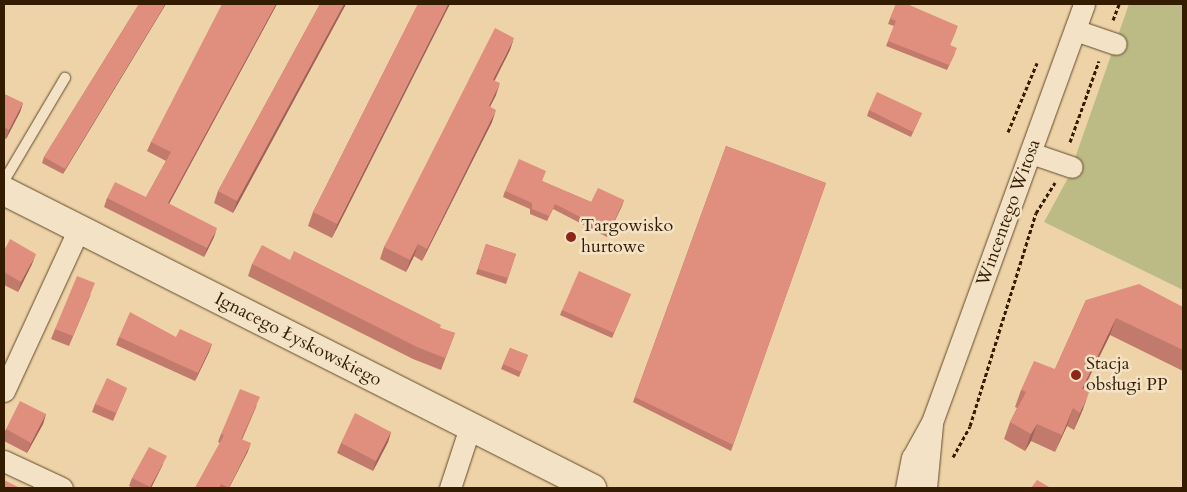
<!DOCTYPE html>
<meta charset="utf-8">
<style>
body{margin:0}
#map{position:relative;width:1187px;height:492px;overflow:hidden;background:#eed3a8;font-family:Cardo,serif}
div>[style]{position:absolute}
.green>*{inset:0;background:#bcbb85}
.path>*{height:3px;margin-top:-1.5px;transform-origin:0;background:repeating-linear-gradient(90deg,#331c00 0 4px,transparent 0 6.5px)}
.roads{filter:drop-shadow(0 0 1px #624a2a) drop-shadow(0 0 1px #624a2a)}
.lane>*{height:10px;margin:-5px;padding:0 5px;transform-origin:5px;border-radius:5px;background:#f4e2c6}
.street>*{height:21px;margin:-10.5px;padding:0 10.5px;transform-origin:10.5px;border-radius:10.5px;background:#f4e2c6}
.secondary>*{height:28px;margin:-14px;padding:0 14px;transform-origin:14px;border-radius:14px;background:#f4e2c6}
.wall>*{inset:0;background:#c17a6c}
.shaded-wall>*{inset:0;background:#9d6358}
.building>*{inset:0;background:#e08e7e}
.dots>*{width:14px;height:14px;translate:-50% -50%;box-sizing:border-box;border:2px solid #f4e2c6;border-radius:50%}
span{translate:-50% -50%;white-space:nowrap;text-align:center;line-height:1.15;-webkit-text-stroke:5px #f4e2c6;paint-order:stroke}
.street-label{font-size:18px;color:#331c00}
.poi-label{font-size:18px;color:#331c00}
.left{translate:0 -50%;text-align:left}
.frame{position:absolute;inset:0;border:5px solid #331c00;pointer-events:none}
</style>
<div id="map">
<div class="green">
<i style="clip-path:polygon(1129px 4px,1183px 4px,1183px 290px,1044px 222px,1068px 178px)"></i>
</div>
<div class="path">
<i style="left:1113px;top:20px;width:17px;rotate:-69deg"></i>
<i style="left:1008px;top:132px;width:75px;rotate:-67.2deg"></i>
<i style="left:1070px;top:142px;width:86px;rotate:-70.3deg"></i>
<i style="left:953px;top:457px;width:35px;rotate:-61deg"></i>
<i style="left:970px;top:426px;width:223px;rotate:-72.8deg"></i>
<i style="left:1036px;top:213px;width:36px;rotate:-58deg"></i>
</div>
<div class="roads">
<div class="lane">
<i style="left:4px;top:181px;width:120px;rotate:-59.4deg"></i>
</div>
<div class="street">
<i style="left:1075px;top:30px;width:43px;rotate:18.9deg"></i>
<i style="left:1031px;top:153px;width:43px;rotate:18.9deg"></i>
<i style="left:4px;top:391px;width:179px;rotate:-65.2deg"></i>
<i style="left:4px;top:461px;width:64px;rotate:25deg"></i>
<i style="left:450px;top:488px;width:64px;rotate:-71.8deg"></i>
<i style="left:906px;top:488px;width:31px;rotate:-79deg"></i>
<i style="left:912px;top:458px;width:41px;rotate:-60.9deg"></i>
<i style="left:932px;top:422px;width:445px;rotate:-70deg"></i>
<i style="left:926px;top:488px;width:64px;rotate:-84.6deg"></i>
</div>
<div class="secondary">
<i style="left:4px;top:191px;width:659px;rotate:26.8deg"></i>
</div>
</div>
<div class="wall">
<i style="clip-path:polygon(139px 4px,63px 174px,42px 163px,44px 157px)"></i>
<i style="clip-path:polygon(277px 4px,169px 204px,214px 237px,204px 257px,104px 207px,107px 198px,146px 197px,166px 161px,147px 151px,151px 142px)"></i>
<i style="clip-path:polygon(320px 4px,346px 4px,233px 213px,214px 203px,218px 191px)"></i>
<i style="clip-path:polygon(418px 4px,332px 238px,308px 226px,313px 212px)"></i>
<i style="clip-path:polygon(896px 4px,956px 31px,950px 45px,955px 53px,947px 70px,886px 46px,894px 26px,888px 24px)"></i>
<i style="clip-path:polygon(510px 50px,494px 80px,496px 95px,490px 107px,492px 122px,422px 261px,414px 256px,406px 272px,380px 259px,384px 247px)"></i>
<i style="clip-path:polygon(4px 94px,23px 103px,20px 112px,6px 139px,4px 138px)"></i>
<i style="clip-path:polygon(869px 110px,922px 113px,911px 137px,867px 116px)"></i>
<i style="clip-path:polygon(726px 146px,826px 183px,731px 451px,633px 402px)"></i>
<i style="clip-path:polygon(542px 181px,591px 202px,624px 200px,607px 237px,553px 209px,547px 221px,530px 214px,530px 209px,503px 197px,505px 191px)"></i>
<i style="clip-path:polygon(486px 244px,516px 254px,506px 284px,476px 274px)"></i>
<i style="clip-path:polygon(4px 251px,32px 264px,18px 292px,4px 285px)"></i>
<i style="clip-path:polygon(290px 260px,440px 328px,455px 333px,441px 370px,413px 359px,248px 276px,252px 264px)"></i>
<i style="clip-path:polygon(91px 294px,69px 346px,51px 339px,55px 329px)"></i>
<i style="clip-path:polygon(631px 294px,612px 338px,560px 315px,562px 310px)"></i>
<i style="clip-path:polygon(1086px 300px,1183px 307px,1183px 371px,1110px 335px,1083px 390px,1083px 409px,1074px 430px,1067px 426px,1055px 452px,1031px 441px,1025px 451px,1004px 439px,1010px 422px,1017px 408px,1015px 407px,1021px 390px,1055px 369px)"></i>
<i style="clip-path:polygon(119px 337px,176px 337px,212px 344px,209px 352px,195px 381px,116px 345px)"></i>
<i style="clip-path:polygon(510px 348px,528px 355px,519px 377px,501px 369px)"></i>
<i style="clip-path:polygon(127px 388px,113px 421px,92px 412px,95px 404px)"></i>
<i style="clip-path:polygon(257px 405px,242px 440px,248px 451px,229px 488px,195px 488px,220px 443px,218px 442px,221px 434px)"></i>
<i style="clip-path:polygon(46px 414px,43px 424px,27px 453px,4px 441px,4px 434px,6px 429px)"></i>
<i style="clip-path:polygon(391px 432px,388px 442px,373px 471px,337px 453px,341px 443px)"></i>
<i style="clip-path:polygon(163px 464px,151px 488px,133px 488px,129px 486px,132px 478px)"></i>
</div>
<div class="shaded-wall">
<i style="clip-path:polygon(165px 4px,166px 4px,63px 174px,65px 169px)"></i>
<i style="clip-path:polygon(276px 4px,277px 4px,164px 213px,168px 203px)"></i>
<i style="clip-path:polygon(344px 4px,346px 4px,233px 213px,237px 201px)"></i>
<i style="clip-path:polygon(448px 4px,450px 4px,332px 238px,337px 224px)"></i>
<i style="clip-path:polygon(514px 38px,510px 50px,489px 92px,493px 80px)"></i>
<i style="clip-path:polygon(500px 83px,496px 95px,484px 118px,489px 106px)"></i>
<i style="clip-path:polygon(23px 103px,20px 112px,6px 139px,9px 130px)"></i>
<i style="clip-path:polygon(496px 110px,492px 122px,422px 261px,427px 249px)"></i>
<i style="clip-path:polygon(624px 200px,622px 206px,607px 237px,609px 232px)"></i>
<i style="clip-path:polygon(217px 228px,214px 237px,204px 257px,207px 248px)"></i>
<i style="clip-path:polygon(418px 244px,414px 256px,406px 272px,410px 260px)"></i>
<i style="clip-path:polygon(36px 254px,32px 264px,18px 292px,21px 282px)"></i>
<i style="clip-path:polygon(1116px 318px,1110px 335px,1075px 406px,1082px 389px)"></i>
<i style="clip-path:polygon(212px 344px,209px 352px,195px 381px,198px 373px)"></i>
<i style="clip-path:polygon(1089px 392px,1083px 409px,1074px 430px,1080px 413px)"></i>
<i style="clip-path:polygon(1073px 408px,1067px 426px,1055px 452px,1062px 435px)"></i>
<i style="clip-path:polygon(46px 414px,43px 424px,27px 453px,31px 443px)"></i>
<i style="clip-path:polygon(1037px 424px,1031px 441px,1025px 451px,1031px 434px)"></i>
<i style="clip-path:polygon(391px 432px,388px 442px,373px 471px,376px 461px)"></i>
<i style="clip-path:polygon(251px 443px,248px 451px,229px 488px,228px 488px)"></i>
<i style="clip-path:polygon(167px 456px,151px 488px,150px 488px)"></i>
</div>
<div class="building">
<i style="clip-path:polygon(139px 4px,165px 4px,65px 169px,44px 157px)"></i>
<i style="clip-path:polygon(222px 4px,276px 4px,168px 203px,217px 228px,207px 248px,107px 198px,115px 182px,146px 197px,171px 152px,151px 142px)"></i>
<i style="clip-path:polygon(320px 4px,344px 4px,237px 201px,218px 191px)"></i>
<i style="clip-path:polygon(418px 4px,448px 4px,337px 224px,313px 212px)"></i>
<i style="clip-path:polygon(896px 4px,907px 4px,958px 26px,950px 45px,957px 48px,949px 65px,888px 41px,896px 21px,890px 18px)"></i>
<i style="clip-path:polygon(495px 28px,514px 38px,493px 80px,500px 83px,489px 106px,496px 110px,427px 249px,418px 244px,410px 260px,384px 247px)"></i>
<i style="clip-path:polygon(877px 92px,922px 113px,913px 132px,869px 110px)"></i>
<i style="clip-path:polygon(4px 94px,23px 103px,9px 130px,4px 127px)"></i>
<i style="clip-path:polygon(726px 146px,826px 183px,733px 445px,635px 397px)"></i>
<i style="clip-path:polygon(519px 159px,546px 171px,542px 181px,591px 202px,598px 188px,624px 200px,609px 232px,555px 204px,549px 216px,532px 209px,532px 203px,505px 191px)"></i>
<i style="clip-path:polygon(10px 239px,36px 254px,21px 282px,4px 272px,4px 251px)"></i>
<i style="clip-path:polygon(486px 244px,516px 254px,508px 278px,478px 269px)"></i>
<i style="clip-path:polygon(262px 245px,290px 260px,294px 251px,441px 325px,440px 328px,455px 333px,445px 358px,417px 347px,252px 264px)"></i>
<i style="clip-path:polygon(579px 271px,631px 294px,614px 333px,562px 310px)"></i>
<i style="clip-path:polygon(77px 276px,95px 283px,73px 336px,55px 329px)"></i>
<i style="clip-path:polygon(1139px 284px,1183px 307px,1183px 350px,1116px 318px,1082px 389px,1089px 392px,1080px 413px,1073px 408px,1062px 435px,1037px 424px,1031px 434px,1010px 422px,1026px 392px,1021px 390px,1034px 361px,1055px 369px,1086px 300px)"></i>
<i style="clip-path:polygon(130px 312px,176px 337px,180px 329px,212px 344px,198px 373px,119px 337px)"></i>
<i style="clip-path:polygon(510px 348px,528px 355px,521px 372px,503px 364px)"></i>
<i style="clip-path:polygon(107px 378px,127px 388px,116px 413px,95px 404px)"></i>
<i style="clip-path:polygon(240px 389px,260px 397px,241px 439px,251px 443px,229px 488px,221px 484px,219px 488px,195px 488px,224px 435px,221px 434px)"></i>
<i style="clip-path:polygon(20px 401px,46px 414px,31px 443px,6px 429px)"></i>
<i style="clip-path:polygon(355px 413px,391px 432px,376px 461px,341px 443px)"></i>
<i style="clip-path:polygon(149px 447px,167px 456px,150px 487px,132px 478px)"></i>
<i style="clip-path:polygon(4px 480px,20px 488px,4px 488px)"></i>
<i style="clip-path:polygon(1037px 480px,1051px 488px,1031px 488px)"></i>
</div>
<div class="dots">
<i style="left:571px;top:237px;background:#8f2418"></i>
<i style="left:1076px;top:375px;background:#8f2418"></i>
</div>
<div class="street-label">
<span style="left:1009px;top:213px;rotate:-70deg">Wincentego Witosa</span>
<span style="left:298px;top:340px;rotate:27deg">Ignacego Łyskowskiego</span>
</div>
<div class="poi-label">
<span class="left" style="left:581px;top:237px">Targowisko<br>hurtowe</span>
<span class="left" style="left:1086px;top:375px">Stacja<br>obsługi PP</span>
</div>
<div class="frame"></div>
</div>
